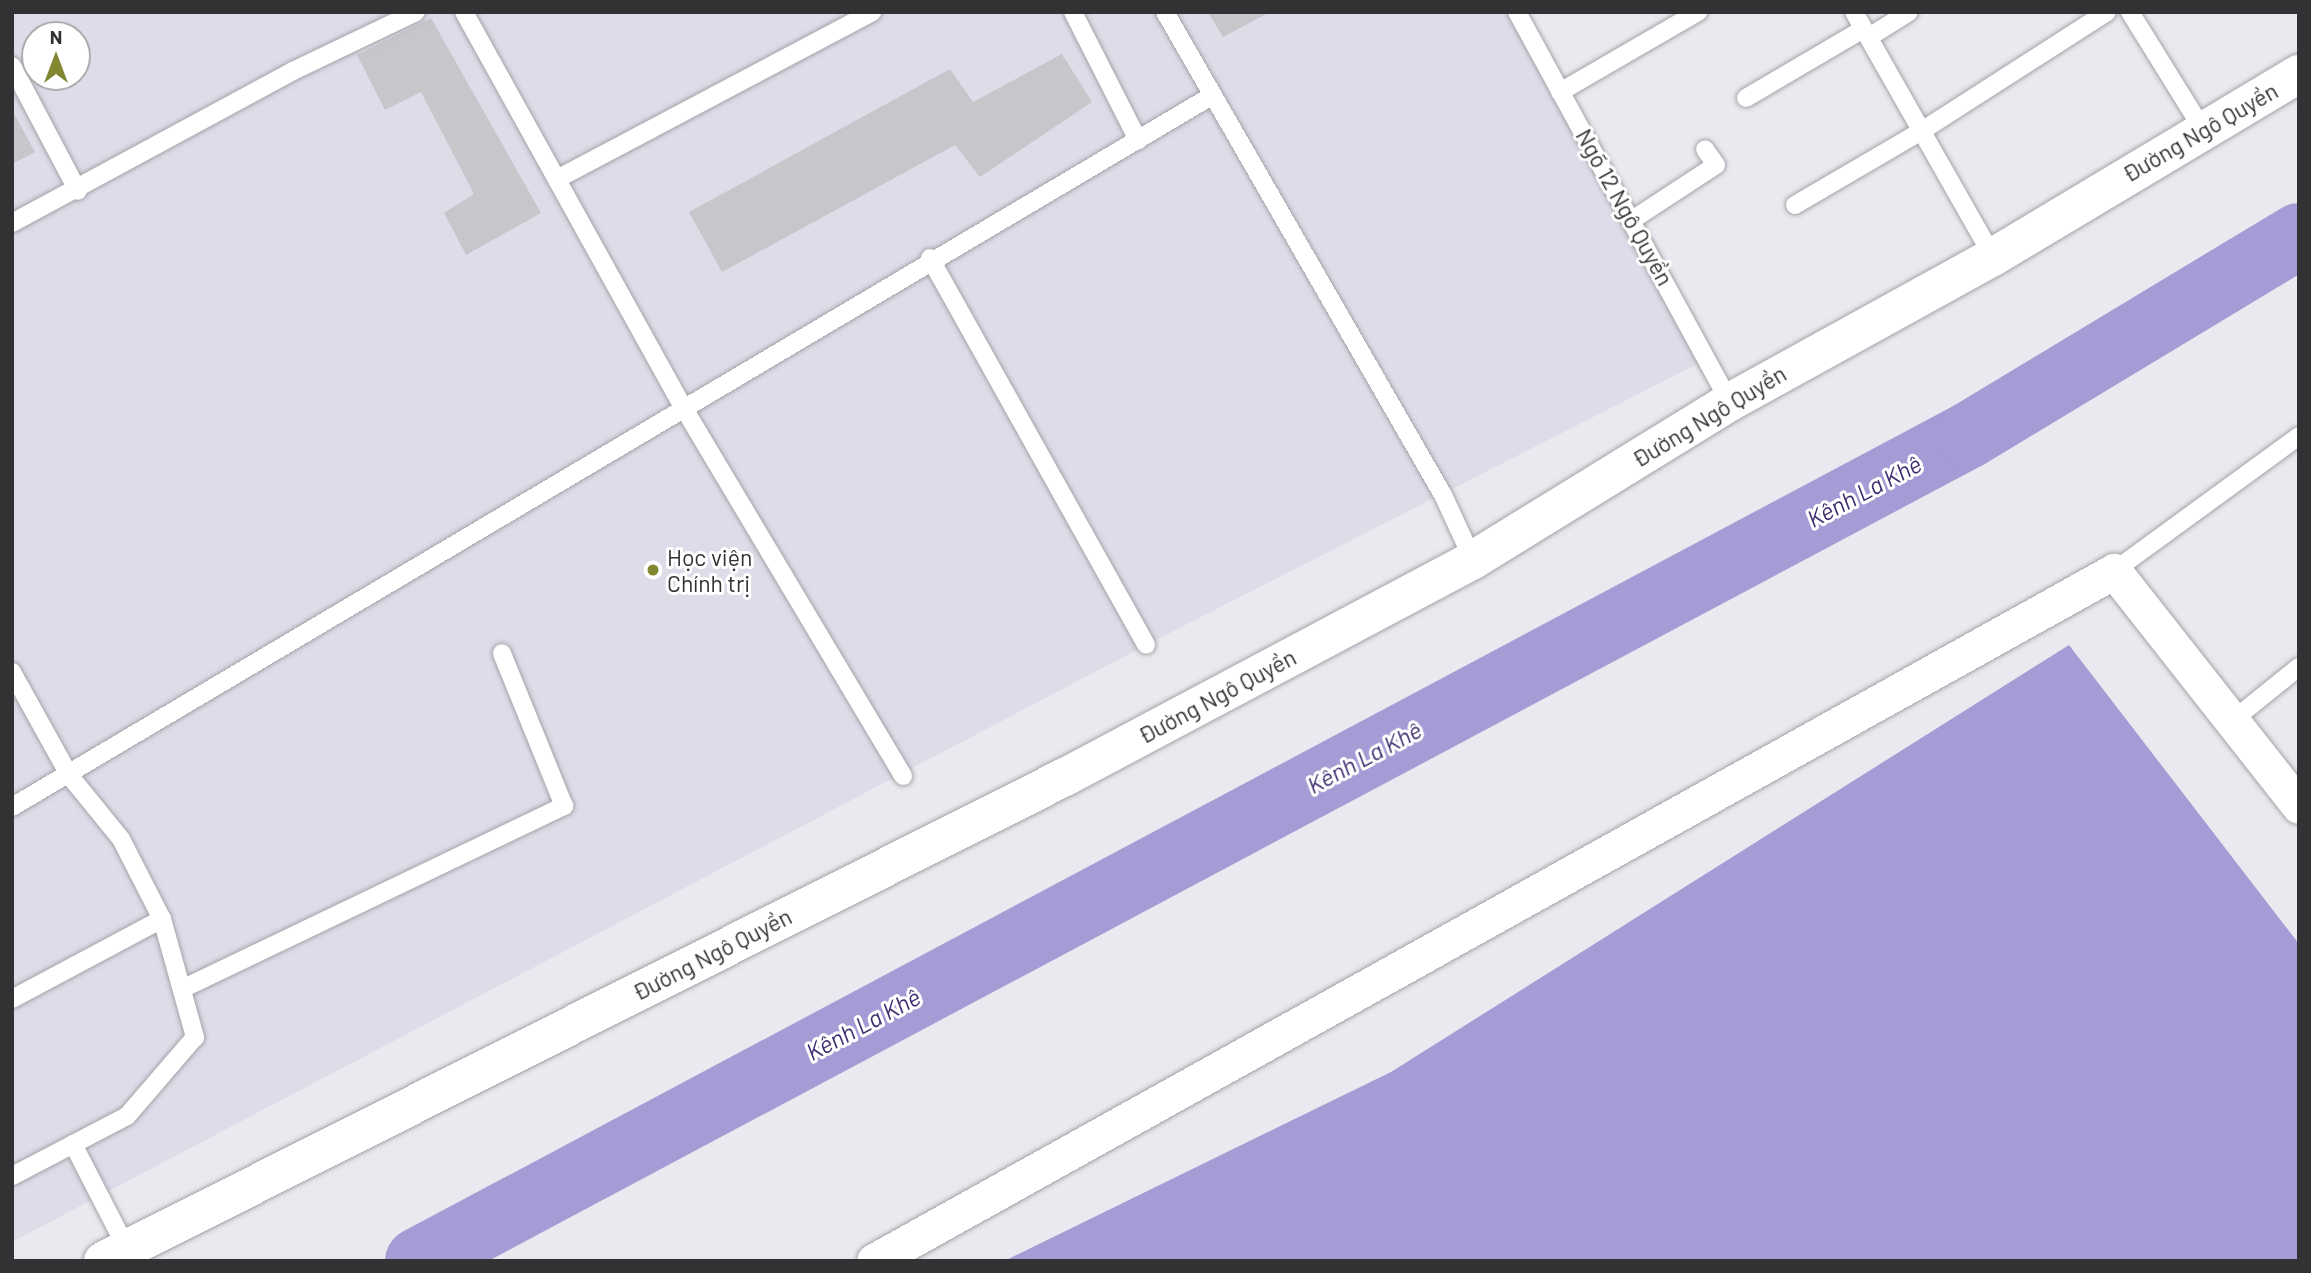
<!DOCTYPE html>
<meta charset="utf-8">
<style>
body{margin:0}
#map{position:relative;width:2311px;height:1273px;overflow:hidden;background:#eae9ef;font-family:Barlow,sans-serif}
div>[style]{position:absolute}
.built>*{inset:0;background:#dedce9}
.water>*{inset:0;background:#a69cd5}
.river>*{height:66px;margin:-33px;padding:0 33px;transform-origin:33px;border-radius:33px;background:#a69cd5}
.building>*{inset:0;background:#c6c6cb}
.roads{filter:drop-shadow(0 0 2px #a4a3a8) drop-shadow(0 0 2px #a4a3a8)}
.lane>*{height:18px;margin:-9px;padding:0 9px;transform-origin:9px;border-radius:9px;background:#fff}
.street>*{height:35px;margin:-17.5px;padding:0 17.5px;transform-origin:17.5px;border-radius:17.5px;background:#fff}
.secondary>*{height:38px;margin:-19px;padding:0 19px;transform-origin:19px;border-radius:19px;background:#fff}
.dots>*{width:19px;height:19px;translate:-50% -50%;box-sizing:border-box;border:4px solid #fff;border-radius:50%}
span{translate:-50% -50%;white-space:nowrap;text-align:center;line-height:1.15;-webkit-text-stroke:6px #fff;paint-order:stroke}
.street-label{font-size:23px;color:#323133}
.poi-label{font-size:23px;color:#323133}
.left{translate:0 -50%;text-align:left}
.water-label{font-size:24px;color:#3f2d71;font-style:italic}
.frame{position:absolute;inset:0;border:14px solid #323133;pointer-events:none}
.north{position:absolute;left:21px;top:21px;width:70px;height:70px;box-sizing:border-box;background:#fff;border:2px solid #adadad;border-radius:50%;rotate:0deg;font-size:19px;font-weight:700;line-height:28px;text-align:center;color:#323133}
.north::after{content:'';display:block;margin:auto;width:24px;height:32px;background:#818631;clip-path:polygon(50% 0,100% 100%,50% 72%,0 100%)}
</style>
<div id="map">
<div class="built">
<i style="clip-path:polygon(evenodd,12px 12px,1509px 12px,1707px 359px,1146px 645px,12px 1242px,12px 12px,35px 35px,77px 35px,77px 77px,35px 77px,35px 35px)"></i>
</div>
<div class="water">
<i style="clip-path:polygon(2069px 645px,2299px 944px,2298px 1261px,1004px 1261px,1391px 1072px)"></i>
</div>
<div class="river">
<i style="left:418px;top:1261px;width:1757px;rotate:-28.04deg"></i>
<i style="left:1969px;top:435px;width:385px;rotate:-31.1deg"></i>
</div>
<div class="building">
<i style="clip-path:polygon(1208px 12px,1270px 12px,1223px 37px)"></i>
<i style="clip-path:polygon(431px 18px,541px 213px,466px 255px,444px 213px,474px 194px,421px 92px,385px 110px,357px 55px)"></i>
<i style="clip-path:polygon(1062px 54px,1092px 102px,980px 177px,955px 145px,722px 272px,689px 212px,950px 69px,973px 102px)"></i>
<i style="clip-path:polygon(12px 110px,35px 152px,12px 164px)"></i>
</div>
<div class="roads">
<div class="lane">
<i style="left:464px;top:12px;width:449px;rotate:61deg"></i>
<i style="left:682px;top:405px;width:432px;rotate:59.2deg"></i>
<i style="left:1073px;top:12px;width:144px;rotate:63.1deg"></i>
<i style="left:1165px;top:12px;width:557px;rotate:60.08deg"></i>
<i style="left:1443px;top:495px;width:72px;rotate:65.2deg"></i>
<i style="left:1517px;top:12px;width:444px;rotate:61.4deg"></i>
<i style="left:1854px;top:12px;width:282px;rotate:60.4deg"></i>
<i style="left:2130px;top:12px;width:137px;rotate:58.2deg"></i>
<i style="left:1869px;top:37px;width:47px;rotate:-32deg"></i>
<i style="left:12px;top:66px;width:141px;rotate:62.2deg"></i>
<i style="left:1560px;top:92px;width:160px;rotate:-30.1deg"></i>
<i style="left:1746px;top:98px;width:136px;rotate:-30.5deg"></i>
<i style="left:557px;top:179px;width:357px;rotate:-27.9deg"></i>
<i style="left:1795px;top:205px;width:145px;rotate:-30.3deg"></i>
<i style="left:1920px;top:132px;width:222px;rotate:-32.7deg"></i>
<i style="left:1632px;top:220px;width:100px;rotate:-33.2deg"></i>
<i style="left:1716px;top:165px;width:19px;rotate:-125deg"></i>
<i style="left:12px;top:223px;width:319px;rotate:-28.4deg"></i>
<i style="left:293px;top:71px;width:136px;rotate:-25.6deg"></i>
<i style="left:930px;top:258px;width:443px;rotate:60.8deg"></i>
<i style="left:2114px;top:571px;width:229px;rotate:-36.1deg"></i>
<i style="left:12px;top:672px;width:118px;rotate:61deg"></i>
<i style="left:69px;top:775px;width:82px;rotate:50.9deg"></i>
<i style="left:121px;top:839px;width:90px;rotate:62.9deg"></i>
<i style="left:162px;top:919px;width:123px;rotate:74.4deg"></i>
<i style="left:195px;top:1037px;width:104px;rotate:130.7deg"></i>
<i style="left:127px;top:1116px;width:130px;rotate:152.4deg"></i>
<i style="left:2233px;top:720px;width:85px;rotate:-38.8deg"></i>
<i style="left:12px;top:807px;width:1396px;rotate:-30.66deg"></i>
<i style="left:182px;top:989px;width:424px;rotate:-25.6deg"></i>
<i style="left:564px;top:806px;width:165px;rotate:-112.1deg"></i>
<i style="left:12px;top:999px;width:170px;rotate:-28.1deg"></i>
<i style="left:73px;top:1144px;width:118px;rotate:62.8deg"></i>
</div>
<div class="street">
<i style="left:874px;top:1261px;width:1419px;rotate:-29.09deg"></i>
<i style="left:2114px;top:571px;width:299px;rotate:51.8deg"></i>
</div>
<div class="secondary">
<i style="left:103px;top:1261px;width:1077px;rotate:-26.71deg"></i>
<i style="left:1065px;top:777px;width:462px;rotate:-28deg"></i>
<i style="left:1473px;top:560px;width:302px;rotate:-31.6deg"></i>
<i style="left:1730px;top:402px;width:300px;rotate:-28.9deg"></i>
<i style="left:1993px;top:257px;width:357px;rotate:-30.9deg"></i>
</div>
</div>
<div class="dots">
<i style="left:653px;top:570px;background:#818631"></i>
</div>
<div class="street-label">
<span style="left:2200px;top:132px;rotate:-30deg">Đường Ngô Quyền</span>
<span style="left:1625px;top:207px;rotate:61deg">Ngõ 12 Ngô Quyền</span>
<span style="left:1709px;top:416px;rotate:-31deg">Đường Ngô Quyền</span>
<span style="left:1217px;top:696px;rotate:-28deg">Đường Ngô Quyền</span>
<span style="left:712px;top:954px;rotate:-27deg">Đường Ngô Quyền</span>
</div>
<div class="poi-label">
<span class="left" style="left:667px;top:570px">Học viện<br>Chính trị</span>
</div>
<div class="water-label">
<span style="left:1864px;top:491px;rotate:-28deg">Kênh La Khê</span>
<span style="left:1364px;top:757px;rotate:-28deg">Kênh La Khê</span>
<span style="left:863px;top:1024px;rotate:-28deg">Kênh La Khê</span>
</div>
<div class="frame"></div>
<div class="north">N</div>
</div>
